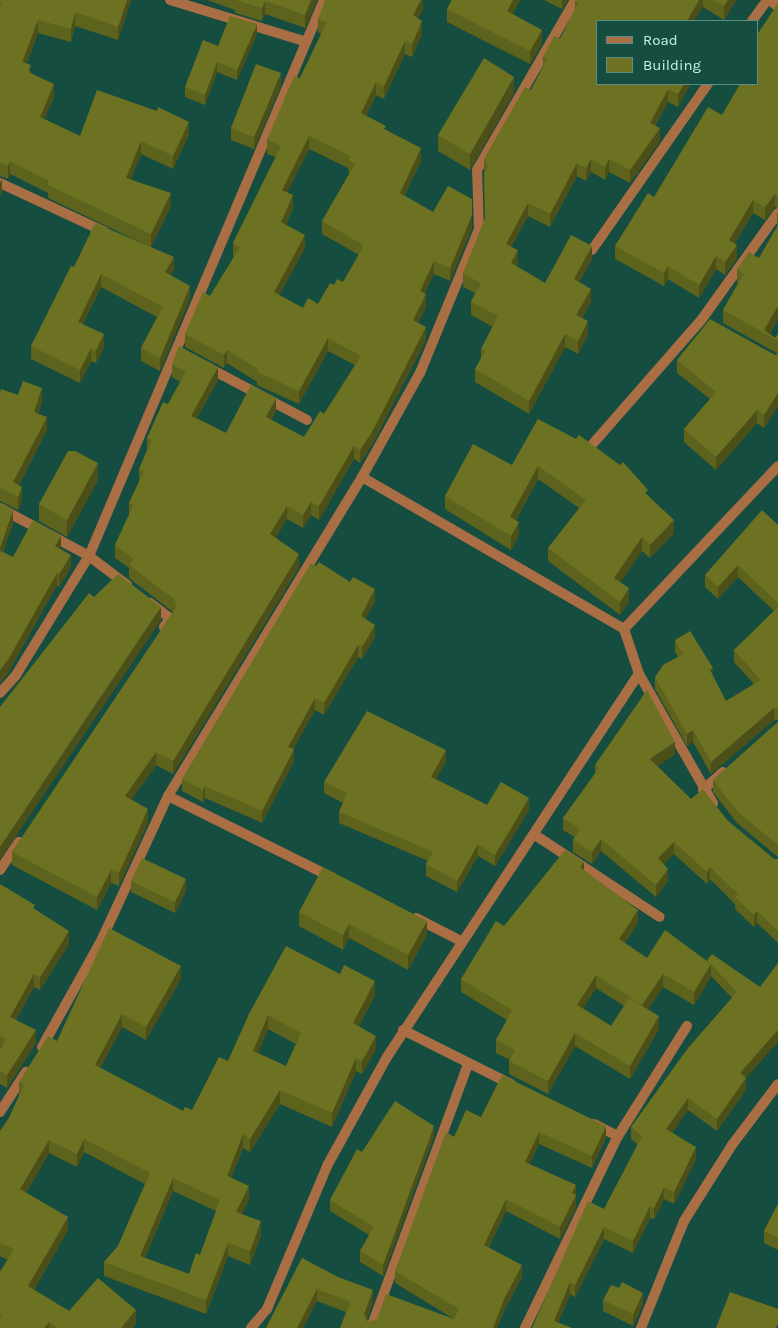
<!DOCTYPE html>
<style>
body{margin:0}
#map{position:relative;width:778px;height:1328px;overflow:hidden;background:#154d40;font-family:Karla,sans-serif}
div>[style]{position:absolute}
.street>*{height:10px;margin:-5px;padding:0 5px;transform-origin:5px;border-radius:5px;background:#aa6e45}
.wall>*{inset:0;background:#5d621d}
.shaded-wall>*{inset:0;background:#4c5018}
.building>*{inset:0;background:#6c7222}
span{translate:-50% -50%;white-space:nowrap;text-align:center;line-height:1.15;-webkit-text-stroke:4.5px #154d40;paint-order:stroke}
.legend{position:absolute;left:596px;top:20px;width:162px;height:65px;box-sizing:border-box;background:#154d40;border:1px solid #5b8f81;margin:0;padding:6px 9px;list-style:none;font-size:15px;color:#c4f2e3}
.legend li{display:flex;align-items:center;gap:10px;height:25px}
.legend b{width:25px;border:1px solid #5b8f81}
</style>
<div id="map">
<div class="street">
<i style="left:170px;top:0;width:140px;rotate:17deg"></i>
<i style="left:770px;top:0;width:11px;rotate:41deg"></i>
<i style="left:752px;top:21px;width:26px;rotate:-54deg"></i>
<i style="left:0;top:183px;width:116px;rotate:25deg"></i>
<i style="left:592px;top:250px;width:203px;rotate:-55.1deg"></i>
<i style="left:207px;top:367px;width:113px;rotate:27.9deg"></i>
<i style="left:590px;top:447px;width:170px;rotate:-48.8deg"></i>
<i style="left:702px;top:319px;width:130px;rotate:-54.4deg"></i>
<i style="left:362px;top:477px;width:303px;rotate:30.1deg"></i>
<i style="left:0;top:508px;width:101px;rotate:28.3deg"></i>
<i style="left:89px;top:556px;width:48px;rotate:37.3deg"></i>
<i style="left:150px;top:603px;width:25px;rotate:37deg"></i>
<i style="left:170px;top:618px;width:11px;rotate:124deg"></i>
<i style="left:639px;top:674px;width:149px;rotate:60.2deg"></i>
<i style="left:0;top:693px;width:24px;rotate:-48deg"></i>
<i style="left:16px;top:675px;width:140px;rotate:-58.5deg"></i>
<i style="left:89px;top:556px;width:604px;rotate:-67.09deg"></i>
<i style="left:703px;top:790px;width:27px;rotate:-42deg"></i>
<i style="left:168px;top:796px;width:184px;rotate:26.4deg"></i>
<i style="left:535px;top:835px;width:149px;rotate:33.3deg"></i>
<i style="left:0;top:870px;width:34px;rotate:-56deg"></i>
<i style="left:416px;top:918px;width:51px;rotate:27.1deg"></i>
<i style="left:403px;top:1030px;width:121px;rotate:26.6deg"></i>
<i style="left:42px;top:1047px;width:121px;rotate:-60.9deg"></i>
<i style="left:101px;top:941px;width:160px;rotate:-65.2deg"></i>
<i style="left:168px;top:796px;width:373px;rotate:-58.7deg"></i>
<i style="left:362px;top:477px;width:119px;rotate:-60.9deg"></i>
<i style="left:420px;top:373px;width:156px;rotate:-67.7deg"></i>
<i style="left:479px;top:229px;width:59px;rotate:-91.9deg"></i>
<i style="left:477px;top:170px;width:196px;rotate:-60deg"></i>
<i style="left:0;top:1112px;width:48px;rotate:-57deg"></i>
<i style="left:594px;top:1124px;width:27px;rotate:27deg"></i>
<i style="left:251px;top:1328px;width:25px;rotate:-50deg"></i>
<i style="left:267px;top:1309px;width:155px;rotate:-67.2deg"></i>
<i style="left:327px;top:1166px;width:124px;rotate:-61.2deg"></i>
<i style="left:387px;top:1057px;width:458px;rotate:-56.7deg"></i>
<i style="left:639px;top:674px;width:47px;rotate:-108.4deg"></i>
<i style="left:624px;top:629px;width:224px;rotate:-46.6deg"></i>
<i style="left:371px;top:1328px;width:281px;rotate:-69.8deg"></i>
<i style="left:525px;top:1328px;width:213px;rotate:-64.2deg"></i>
<i style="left:618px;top:1136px;width:130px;rotate:-57.9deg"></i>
<i style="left:641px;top:1328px;width:115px;rotate:-68.1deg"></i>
<i style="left:684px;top:1221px;width:90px;rotate:-57.7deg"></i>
<i style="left:732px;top:1145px;width:76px;rotate:-53deg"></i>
</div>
<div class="wall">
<i style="clip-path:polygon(0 0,131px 0,118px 40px,75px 26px,71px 42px,38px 33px,27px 63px,31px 73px,54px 97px,44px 119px,80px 136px,189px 135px,173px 169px,141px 154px,131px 179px,171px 206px,151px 247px,174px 269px,171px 275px,190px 298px,160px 371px,141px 361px,141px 348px,157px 317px,101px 287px,83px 324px,104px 347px,96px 363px,91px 361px,80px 383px,31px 359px,31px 346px,74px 267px,148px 246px,48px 198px,48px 193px,10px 174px,8px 179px,0 176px)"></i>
<i style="clip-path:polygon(207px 0,317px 0,305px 28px,265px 14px,262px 21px,235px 13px,235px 10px)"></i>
<i style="clip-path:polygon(evenodd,423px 0,423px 9px,418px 18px,422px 34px,412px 57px,405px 54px,384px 99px,376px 95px,366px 116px,386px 130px,421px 161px,404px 196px,433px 212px,472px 228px,450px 281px,434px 274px,424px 293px,426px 307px,418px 322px,426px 340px,372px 445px,360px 463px,354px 459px,319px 520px,311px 515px,303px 528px,287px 519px,276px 537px,299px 567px,173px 774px,156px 765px,131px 800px,148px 822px,119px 886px,111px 883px,97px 910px,12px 865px,12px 852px,173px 612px,129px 578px,129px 568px,115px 558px,115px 545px,129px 515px,129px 503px,139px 482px,139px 469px,147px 450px,147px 438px,168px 404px,180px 382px,172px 377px,172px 364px,218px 380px,197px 418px,226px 433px,276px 411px,271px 420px,304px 437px,324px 414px,355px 365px,328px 351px,299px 404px,257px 385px,257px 382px,227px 363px,224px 368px,185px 347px,185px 334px,210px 296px,234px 257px,233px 257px,233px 243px,276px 157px,267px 154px,267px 140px,300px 78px,321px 34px,318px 32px,318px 19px,423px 0,309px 149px,348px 168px,349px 174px,322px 221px,322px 234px,359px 255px,343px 282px,334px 285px,318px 304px,303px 308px,279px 295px,305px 248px,286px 225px,293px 208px,287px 192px,309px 149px)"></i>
<i style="clip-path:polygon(452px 0,520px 0,512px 14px,542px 43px,530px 64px,447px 22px,447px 9px)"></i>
<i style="clip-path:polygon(544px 0,568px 0,562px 9px)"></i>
<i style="clip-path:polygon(575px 0,736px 0,724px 20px,703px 7px,597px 84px,690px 84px,678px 107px,668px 102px,655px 126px,660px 141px,630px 183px,609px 172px,605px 180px,591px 172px,586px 181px,577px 176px,550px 227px,528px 216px,511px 247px,518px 263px,516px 266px,545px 283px,592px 259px,579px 282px,591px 302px,582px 318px,588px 335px,578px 354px,565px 347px,529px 414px,475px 382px,475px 369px,481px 359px,481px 349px,493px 327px,471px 315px,471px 302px,475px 293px,463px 287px,463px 274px,485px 219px,484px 159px,531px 90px,543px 67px,543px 57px,560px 39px,575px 11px)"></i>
<i style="clip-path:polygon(778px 3px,778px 208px,775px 207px,765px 220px,753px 213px,735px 243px,737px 258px,725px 275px,716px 269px,699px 298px,668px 279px,664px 286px,615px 259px,615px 246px,654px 197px,722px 115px,757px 84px)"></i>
<i style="clip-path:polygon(257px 34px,237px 80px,217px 72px,205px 105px,185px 97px,185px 87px,218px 46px)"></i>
<i style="clip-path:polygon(281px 85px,254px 149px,231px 140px,231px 128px)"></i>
<i style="clip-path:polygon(514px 93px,470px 170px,438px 151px,438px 135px)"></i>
<i style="clip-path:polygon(778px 212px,778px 319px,770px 334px,775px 338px,778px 334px,778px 406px,764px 428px,757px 423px,716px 470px,684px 442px,684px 429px,710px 399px,677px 373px,677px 360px,775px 355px,778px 354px,723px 323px,723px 310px,738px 283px,737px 282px,737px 269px,759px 258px,777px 227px,777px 214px)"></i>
<i style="clip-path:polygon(0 393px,18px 395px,42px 401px,38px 414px,47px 430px,19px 485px,22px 499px,18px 510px,0 501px)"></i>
<i style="clip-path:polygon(538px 419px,648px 495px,674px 533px,650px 558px,642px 551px,620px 582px,629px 601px,620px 615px,548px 561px,548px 548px,579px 508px,538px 479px,516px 520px,519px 535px,511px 550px,445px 509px,445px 496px,512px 465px)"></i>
<i style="clip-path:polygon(98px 480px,67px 537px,39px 521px,39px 504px)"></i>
<i style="clip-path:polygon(0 503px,13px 523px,3px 552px,13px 557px,61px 549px,71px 567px,59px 587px,57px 585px,8px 673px,0 683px)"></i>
<i style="clip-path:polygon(778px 525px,778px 720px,774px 720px,711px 774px,693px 742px,687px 746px,655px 689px,655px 677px,678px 657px,675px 652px,675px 640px,713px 677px,726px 701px,754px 684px,734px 662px,734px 650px,774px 611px,738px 577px,718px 599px,705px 587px,705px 575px)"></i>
<i style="clip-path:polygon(375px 601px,365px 619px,375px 637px,362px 659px,358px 657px,324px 715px,315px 710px,293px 749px,294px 761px,262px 823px,205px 798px,203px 802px,182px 791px,182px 779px)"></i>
<i style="clip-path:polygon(778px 722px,778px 857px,737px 823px,713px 792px,713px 780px)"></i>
<i style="clip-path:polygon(675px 754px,657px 766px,691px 799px,728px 821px,774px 859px,778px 859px,778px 943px,757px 923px,754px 927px,735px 909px,735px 904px,710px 879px,707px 884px,674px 854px,663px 864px,668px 881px,656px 897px,601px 851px,592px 864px,573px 852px,573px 840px,575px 837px,563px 830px,563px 818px,595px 774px,595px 765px)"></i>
<i style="clip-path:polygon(446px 761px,436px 779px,487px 805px,529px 810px,495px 866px,478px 856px,457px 892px,426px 876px,426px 864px,428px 861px,339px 823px,339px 812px,343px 803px,324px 793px,324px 782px)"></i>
<i style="clip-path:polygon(evenodd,584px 870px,638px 923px,625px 943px,647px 958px,707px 961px,760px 987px,746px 1078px,746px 1090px,717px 1131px,688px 1110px,672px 1133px,696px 1159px,674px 1204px,664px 1199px,654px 1219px,650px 1218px,633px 1253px,604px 1239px,575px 1297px,570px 1294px,558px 1323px,532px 1328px,604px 1209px,638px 1145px,631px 1139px,631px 1127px,732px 998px,711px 976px,694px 1005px,663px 987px,648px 1009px,659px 1029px,630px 1079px,575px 1046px,548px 1094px,509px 1074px,509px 1061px,510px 1060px,496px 1053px,496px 1040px,507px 1020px,461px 992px,461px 979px,504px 926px,584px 870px,596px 988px,624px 1006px,611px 1026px,583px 1008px,596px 988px)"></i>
<i style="clip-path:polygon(131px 881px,186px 891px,175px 913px,131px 892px)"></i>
<i style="clip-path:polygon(0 884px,35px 910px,69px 944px,40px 990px,34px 987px,16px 1020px,36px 1043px,7px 1088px,0 1084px,0 1050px,1px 1049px,0 1049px)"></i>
<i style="clip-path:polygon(299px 912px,427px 935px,408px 970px,349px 938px,343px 950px,299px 926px)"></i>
<i style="clip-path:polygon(evenodd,181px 979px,146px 1040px,122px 1027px,100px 1068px,183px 1111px,192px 1110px,228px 1061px,250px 1012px,375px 995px,359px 1026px,376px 1049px,362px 1074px,356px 1071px,332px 1127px,280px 1104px,250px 1152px,243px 1148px,231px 1178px,249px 1200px,241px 1214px,261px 1235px,250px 1265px,228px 1256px,206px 1314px,104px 1276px,104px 1262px,118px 1246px,145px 1184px,84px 1152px,77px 1167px,49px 1153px,26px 1193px,68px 1230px,34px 1290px,69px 1311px,136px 1324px,132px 1328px,0 1328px,0 1272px,8px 1260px,0 1256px,0 1131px,9px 1118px,19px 1096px,19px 1082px,57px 1041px,181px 979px,268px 1029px,296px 1044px,286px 1066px,258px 1053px,268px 1029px,181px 979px,173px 1191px,216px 1211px,200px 1255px,189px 1274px,145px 1258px,173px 1191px)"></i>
<i style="clip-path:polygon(481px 1117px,606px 1138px,592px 1168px,539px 1144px,529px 1164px,576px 1185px,576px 1207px,560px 1239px,506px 1211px,489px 1247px,522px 1277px,504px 1311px,497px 1328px,340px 1328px,346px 1312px,317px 1301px,303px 1328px,266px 1328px,302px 1258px,373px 1301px,367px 1319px,368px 1322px,454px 1319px,395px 1283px,395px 1271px,454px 1137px)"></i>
<i style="clip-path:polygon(434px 1136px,383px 1276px,360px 1262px,360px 1251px,369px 1235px,330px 1211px,330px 1200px,362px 1152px)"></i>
<i style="clip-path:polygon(778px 1204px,778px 1250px,764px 1243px,764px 1231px)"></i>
<i style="clip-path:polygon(603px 1300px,643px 1304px,633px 1326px,603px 1311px)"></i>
</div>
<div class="shaded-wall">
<i style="clip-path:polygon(127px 0,131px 0,118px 40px,118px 27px)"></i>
<i style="clip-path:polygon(311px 0,317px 0,305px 28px,305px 15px)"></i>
<i style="clip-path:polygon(421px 0,423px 0,423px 9px,413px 28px,413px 15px)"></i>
<i style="clip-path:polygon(513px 0,520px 0,507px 25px,507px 11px)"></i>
<i style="clip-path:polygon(562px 0,568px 0,562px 9px)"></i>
<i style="clip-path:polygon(699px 0,703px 0,703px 7px,694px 21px,687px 21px)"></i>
<i style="clip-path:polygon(728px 0,736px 0,724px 20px,724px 6px)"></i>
<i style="clip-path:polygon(265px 1px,265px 14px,262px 21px,262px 8px)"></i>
<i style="clip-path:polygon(75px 12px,75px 26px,71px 42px,71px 29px)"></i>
<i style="clip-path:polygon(38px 20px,38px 33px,22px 75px,22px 62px)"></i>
<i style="clip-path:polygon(422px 21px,422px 34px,412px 57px,412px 44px)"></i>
<i style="clip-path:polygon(257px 24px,257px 34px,237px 80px,237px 70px)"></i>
<i style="clip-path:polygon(542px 30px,542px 43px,530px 64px,530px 51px)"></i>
<i style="clip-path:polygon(405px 41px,405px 54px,384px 99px,384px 86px)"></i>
<i style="clip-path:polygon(217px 62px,217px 72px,205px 105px,205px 95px)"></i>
<i style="clip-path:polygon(281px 73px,281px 85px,254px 149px,254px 137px)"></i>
<i style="clip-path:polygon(514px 77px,514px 93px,470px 170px,470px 154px)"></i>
<i style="clip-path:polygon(376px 82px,376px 95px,361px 126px,361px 113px)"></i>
<i style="clip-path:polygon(54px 84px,54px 97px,40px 130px,40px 117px)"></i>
<i style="clip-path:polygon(684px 84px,690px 84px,678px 107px,678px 94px)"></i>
<i style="clip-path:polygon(668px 89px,668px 102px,650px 136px,650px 123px)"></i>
<i style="clip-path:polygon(189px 122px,189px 135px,173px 169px,173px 156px)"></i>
<i style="clip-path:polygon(660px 128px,660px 141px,630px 183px,630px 170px)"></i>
<i style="clip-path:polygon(309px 136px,309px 149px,282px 203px,282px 190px)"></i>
<i style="clip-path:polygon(141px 141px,141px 154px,126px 191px,126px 178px)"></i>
<i style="clip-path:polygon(421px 148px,421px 161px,400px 206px,400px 193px)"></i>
<i style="clip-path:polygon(591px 159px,591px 172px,586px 181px,586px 168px)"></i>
<i style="clip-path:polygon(609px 159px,609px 172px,605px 180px,605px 167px)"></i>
<i style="clip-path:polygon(10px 161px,10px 174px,8px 179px,8px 166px)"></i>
<i style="clip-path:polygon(577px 163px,577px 176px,550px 227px,550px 214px)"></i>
<i style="clip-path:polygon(2px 179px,2px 192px,0 196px,0 183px)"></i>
<i style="clip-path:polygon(171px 193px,171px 206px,151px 247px,151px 234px)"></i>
<i style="clip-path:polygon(775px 194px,775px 207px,765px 220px,765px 207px)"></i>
<i style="clip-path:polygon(293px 195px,293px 208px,281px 235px,281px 222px)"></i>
<i style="clip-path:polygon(753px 200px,753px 213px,729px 253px,729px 240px)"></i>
<i style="clip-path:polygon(528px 203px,528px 216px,506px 257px,506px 244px)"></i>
<i style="clip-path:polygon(472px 215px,472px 228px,450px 281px,450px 268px)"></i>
<i style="clip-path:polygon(305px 235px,305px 248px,274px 305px,274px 292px)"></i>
<i style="clip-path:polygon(737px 245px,737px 258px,725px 275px,725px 262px)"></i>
<i style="clip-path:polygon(592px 246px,592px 259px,574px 292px,574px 279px)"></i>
<i style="clip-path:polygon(518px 250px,518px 263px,511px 276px,511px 263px)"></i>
<i style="clip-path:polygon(716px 256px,716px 269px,699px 298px,699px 285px)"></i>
<i style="clip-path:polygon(174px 257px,174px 269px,165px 285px,165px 272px)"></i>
<i style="clip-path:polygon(434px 261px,434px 274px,420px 304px,420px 291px)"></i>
<i style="clip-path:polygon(668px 266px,668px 279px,664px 286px,664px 273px)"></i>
<i style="clip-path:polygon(101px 274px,101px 287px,78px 334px,78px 322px)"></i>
<i style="clip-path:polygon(190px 286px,190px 298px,160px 371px,160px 358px)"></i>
<i style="clip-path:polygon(591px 289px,591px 302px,576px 328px,576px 315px)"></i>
<i style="clip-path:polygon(426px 294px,426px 307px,413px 333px,413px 320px)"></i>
<i style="clip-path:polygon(778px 306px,778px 319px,769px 336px,764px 330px)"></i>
<i style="clip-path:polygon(588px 321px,588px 335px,578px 354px,578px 341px)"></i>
<i style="clip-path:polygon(426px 327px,426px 340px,372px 445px,360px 463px,360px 450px)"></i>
<i style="clip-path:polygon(104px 334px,104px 347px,96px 363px,96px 350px)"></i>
<i style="clip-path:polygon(565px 334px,565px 347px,529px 414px,529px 401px)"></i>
<i style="clip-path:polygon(328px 338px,328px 351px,299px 404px,299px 391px)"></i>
<i style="clip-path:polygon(91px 348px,91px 361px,80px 383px,80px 370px)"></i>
<i style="clip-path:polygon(227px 350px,227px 363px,224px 368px,224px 355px)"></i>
<i style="clip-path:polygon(218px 367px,218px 380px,191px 429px,191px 416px)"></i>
<i style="clip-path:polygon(42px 388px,42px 401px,34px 425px,34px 412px)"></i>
<i style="clip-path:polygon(778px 393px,778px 406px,764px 428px,764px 415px)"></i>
<i style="clip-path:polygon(276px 398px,276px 411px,266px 430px,266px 417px)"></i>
<i style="clip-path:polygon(757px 410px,757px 423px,716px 470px,716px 457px)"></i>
<i style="clip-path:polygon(47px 417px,47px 430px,13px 495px,13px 482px)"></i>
<i style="clip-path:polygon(354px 446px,354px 459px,319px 520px,319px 506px)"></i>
<i style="clip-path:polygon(98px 463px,98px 480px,67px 537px,67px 520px)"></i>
<i style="clip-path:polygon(538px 466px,538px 479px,510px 530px,510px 517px)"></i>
<i style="clip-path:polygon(22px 487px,22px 499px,18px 510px,18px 497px)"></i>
<i style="clip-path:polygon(311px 502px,311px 515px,303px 528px,303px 515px)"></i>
<i style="clip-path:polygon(287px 506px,287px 519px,270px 547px,270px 534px)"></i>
<i style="clip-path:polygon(13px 510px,13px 523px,0 561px,0 548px)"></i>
<i style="clip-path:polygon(674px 520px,674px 533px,650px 558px,650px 545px)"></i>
<i style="clip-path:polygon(519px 522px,519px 535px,511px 550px,511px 536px)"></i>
<i style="clip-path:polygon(61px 536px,61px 549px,55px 546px)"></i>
<i style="clip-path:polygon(642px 537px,642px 551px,614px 592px,614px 578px)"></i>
<i style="clip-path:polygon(299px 554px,299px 567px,173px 774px,173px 761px)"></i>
<i style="clip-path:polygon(71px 555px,71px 567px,59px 587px,59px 574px)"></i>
<i style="clip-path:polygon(738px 565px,738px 577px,718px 599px,718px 587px)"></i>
<i style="clip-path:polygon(57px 573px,57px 585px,8px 673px,0 683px,0 670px)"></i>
<i style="clip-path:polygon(629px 588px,629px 601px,620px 615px,620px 602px)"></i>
<i style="clip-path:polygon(375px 589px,375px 601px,361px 628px,361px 616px)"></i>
<i style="clip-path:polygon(161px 607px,161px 620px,0 860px,0 847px)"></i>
<i style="clip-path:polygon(375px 625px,375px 637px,362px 659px,362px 647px)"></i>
<i style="clip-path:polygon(358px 645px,358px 657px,324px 715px,324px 703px)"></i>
<i style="clip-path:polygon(713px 668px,713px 680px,710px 670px)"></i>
<i style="clip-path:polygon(315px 698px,315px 710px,288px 759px,288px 747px)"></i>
<i style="clip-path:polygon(774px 708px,774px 720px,711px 774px,711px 762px)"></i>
<i style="clip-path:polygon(693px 730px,693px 742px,687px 746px,687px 734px)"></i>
<i style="clip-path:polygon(675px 742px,675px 754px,650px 771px,650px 759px)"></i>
<i style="clip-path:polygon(294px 749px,294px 761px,262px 823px,262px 811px)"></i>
<i style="clip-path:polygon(446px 750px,446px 761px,431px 788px,431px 777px)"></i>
<i style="clip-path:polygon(156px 752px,156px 765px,125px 809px,125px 796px)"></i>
<i style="clip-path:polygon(205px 786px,205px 798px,203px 802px,203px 790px)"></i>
<i style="clip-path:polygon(529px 798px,529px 810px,495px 866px,495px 855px)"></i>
<i style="clip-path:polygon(148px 809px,148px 822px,119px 886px,119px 873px)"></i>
<i style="clip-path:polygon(601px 839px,601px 851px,592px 864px,592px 852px)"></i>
<i style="clip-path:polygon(674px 842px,674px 854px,658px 870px,658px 858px)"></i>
<i style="clip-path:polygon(478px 844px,478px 856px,457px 892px,457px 881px)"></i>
<i style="clip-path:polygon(584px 862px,584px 875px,580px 867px)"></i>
<i style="clip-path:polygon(710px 867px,710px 879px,707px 884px,707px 872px)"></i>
<i style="clip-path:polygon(668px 869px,668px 881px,656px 897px,656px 885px)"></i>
<i style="clip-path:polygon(111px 870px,111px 883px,97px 910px,97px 897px)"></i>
<i style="clip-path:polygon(186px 879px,186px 891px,175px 913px,175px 902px)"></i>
<i style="clip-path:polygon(638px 910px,638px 923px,619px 952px,619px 939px)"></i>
<i style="clip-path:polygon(757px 911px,757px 923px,754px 927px,754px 915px)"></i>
<i style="clip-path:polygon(427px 921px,427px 935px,408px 970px,408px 955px)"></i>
<i style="clip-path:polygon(349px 924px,349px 938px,343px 950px,343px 935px)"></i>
<i style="clip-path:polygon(69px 931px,69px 944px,40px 990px,40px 977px)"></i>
<i style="clip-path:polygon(711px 964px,711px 977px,694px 1005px,694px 992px)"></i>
<i style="clip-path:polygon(181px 966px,181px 979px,146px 1040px,146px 1027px)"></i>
<i style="clip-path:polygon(34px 974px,34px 987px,10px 1030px,10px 1017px)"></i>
<i style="clip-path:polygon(663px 974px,663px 987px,642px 1018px,642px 1005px)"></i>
<i style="clip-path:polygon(596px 975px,596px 988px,577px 1018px,577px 1005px)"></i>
<i style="clip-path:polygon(375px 981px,375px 995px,353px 1037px,353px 1023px)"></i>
<i style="clip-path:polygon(122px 1014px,122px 1027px,95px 1079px,95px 1065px)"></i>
<i style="clip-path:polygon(268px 1015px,268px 1029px,253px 1065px,253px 1051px)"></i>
<i style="clip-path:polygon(659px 1016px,659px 1029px,630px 1079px,630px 1066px)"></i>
<i style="clip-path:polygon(778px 1025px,778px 1042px,740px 1085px,740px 1073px)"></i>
<i style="clip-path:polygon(36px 1030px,36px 1043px,7px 1088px,7px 1075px)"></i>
<i style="clip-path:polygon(575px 1033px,575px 1046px,548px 1094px,548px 1081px)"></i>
<i style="clip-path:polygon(376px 1036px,376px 1049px,362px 1074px,362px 1061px)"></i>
<i style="clip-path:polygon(356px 1058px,356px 1071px,332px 1127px,332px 1113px)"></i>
<i style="clip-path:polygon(746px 1078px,746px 1090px,717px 1131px,717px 1119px)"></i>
<i style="clip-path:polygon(280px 1090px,280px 1104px,250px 1152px,250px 1139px)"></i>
<i style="clip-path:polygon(688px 1098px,688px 1110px,666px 1141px,666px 1129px)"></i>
<i style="clip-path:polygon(434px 1126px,434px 1136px,383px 1276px,383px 1265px)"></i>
<i style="clip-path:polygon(606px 1126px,606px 1138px,592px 1168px,592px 1156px)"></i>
<i style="clip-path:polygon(539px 1132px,539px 1144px,525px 1174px,525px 1162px)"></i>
<i style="clip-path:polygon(243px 1134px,243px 1148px,227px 1189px,227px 1176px)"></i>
<i style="clip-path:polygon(84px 1139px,84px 1152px,77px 1167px,77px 1154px)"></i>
<i style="clip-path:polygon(49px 1140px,49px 1153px,20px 1203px,20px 1189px)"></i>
<i style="clip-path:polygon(696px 1147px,696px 1159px,674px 1204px,674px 1192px)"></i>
<i style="clip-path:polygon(173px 1178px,173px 1191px,140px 1269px,140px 1256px)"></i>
<i style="clip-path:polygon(576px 1185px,576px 1207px,560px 1239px,560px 1227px,572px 1193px)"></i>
<i style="clip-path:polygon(249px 1186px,249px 1200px,236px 1226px,236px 1212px)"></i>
<i style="clip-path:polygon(664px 1187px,664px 1199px,654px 1219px,654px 1208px)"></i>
<i style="clip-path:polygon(506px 1199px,506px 1211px,484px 1257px,484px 1245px)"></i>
<i style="clip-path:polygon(650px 1206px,650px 1218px,633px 1253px,633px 1241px)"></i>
<i style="clip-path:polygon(68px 1217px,68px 1230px,28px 1300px,28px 1286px)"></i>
<i style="clip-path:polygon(261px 1221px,261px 1235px,250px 1265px,250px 1251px)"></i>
<i style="clip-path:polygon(604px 1227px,604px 1239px,575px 1297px,575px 1285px)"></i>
<i style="clip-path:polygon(228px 1243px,228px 1256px,206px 1314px,206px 1300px)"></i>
<i style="clip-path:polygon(522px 1265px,522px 1277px,504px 1311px,497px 1328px,493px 1328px,504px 1299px)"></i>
<i style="clip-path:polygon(570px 1282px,570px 1294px,556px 1328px,554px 1321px)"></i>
<i style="clip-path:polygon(317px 1289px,317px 1301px,303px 1328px,297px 1328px)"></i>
<i style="clip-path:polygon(373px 1290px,373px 1301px,364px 1326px,364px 1314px)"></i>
<i style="clip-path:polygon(643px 1293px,643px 1304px,633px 1326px,633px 1314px)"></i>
<i style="clip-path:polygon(136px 1310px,136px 1324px,132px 1328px,121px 1328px)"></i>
<i style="clip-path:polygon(49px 1322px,49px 1328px,44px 1328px)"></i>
</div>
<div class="building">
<i style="clip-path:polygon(0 0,127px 0,118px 27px,75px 12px,71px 29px,38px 20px,22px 62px,31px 65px,28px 72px,54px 84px,40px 117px,80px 136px,97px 90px,157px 111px,158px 107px,189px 122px,173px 156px,141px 141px,126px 178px,171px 193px,151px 234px,48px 185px,49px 181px,10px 161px,8px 166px,0 163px,0 6px,2px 2px,0 1px)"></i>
<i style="clip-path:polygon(236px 0,311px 0,305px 15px,265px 1px,262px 8px)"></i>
<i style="clip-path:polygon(evenodd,325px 0,421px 0,413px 15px,422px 21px,412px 44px,405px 41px,384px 86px,376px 82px,361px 113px,386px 126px,384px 129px,421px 148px,400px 193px,433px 212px,448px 186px,472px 199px,472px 215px,450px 268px,434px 261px,420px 291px,426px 294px,413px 320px,426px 327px,372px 432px,360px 450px,354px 446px,319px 506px,311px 502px,303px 515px,287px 506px,270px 534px,299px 554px,173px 761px,156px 752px,125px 796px,148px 809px,119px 873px,111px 870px,97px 897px,12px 852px,177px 606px,174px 599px,129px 565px,134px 559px,115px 545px,133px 506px,129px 503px,144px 471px,139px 469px,152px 440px,147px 438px,163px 402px,168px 404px,186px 372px,172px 364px,179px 346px,218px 367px,191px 416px,226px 433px,251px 385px,276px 398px,266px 417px,304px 437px,320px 411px,324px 414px,361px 356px,328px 338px,299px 391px,257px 372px,258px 369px,227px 350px,224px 355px,185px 334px,203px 292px,210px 296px,240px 247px,233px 243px,281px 146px,267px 140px,294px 76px,300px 78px,327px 22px,318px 19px,325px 0,309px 136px,351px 156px,348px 160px,355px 164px,322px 221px,363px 245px,362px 249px,343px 282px,337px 279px,334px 285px,330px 283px,318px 304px,308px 298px,303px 308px,274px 292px,305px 235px,281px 222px,293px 195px,282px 190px,309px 136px)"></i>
<i style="clip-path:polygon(452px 0,513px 0,507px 11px,542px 30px,530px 51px,447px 9px)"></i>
<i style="clip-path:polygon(575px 0,699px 0,687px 21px,597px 21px,597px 84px,684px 84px,678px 94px,668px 89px,650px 123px,660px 128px,630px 170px,609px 159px,605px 167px,591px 159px,586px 168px,577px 163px,550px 214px,528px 203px,506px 244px,518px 250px,511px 263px,545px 283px,571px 235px,592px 246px,574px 279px,591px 289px,576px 315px,588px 321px,578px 341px,565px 334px,529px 401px,475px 369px,485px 351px,481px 349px,498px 316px,471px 302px,481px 283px,463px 274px,485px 218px,484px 173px,488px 167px,484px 159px,525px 87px,531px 90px,547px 59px,543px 57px,554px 36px,560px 39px,578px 3px,575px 1px)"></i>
<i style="clip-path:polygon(713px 0,728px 0,724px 6px)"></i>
<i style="clip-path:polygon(778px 3px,778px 195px,775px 194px,765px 207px,753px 200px,729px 240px,737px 245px,725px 262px,716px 256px,699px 285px,668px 266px,664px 273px,615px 246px,648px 193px,654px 197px,708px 107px,722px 115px,740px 84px,757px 84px,757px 35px)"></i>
<i style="clip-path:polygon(230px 16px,257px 24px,237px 70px,217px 62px,205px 95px,185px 87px,203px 40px,218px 46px)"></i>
<i style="clip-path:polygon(484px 58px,514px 77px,470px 154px,438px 135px)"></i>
<i style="clip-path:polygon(256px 64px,281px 73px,254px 137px,231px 128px)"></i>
<i style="clip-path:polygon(95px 223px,174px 257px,165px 272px,190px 286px,160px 358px,141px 348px,163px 307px,101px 274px,78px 322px,104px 334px,96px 350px,91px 348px,80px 370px,31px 346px,71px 266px,74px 267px)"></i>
<i style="clip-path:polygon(778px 225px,778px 306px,764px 330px,775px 338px,778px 334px,778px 341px,723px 310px,744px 274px,737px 269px,749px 252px,759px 258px)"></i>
<i style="clip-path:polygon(710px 319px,775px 355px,778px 354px,778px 393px,764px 415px,757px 410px,716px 457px,684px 429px,716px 392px,677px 360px)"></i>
<i style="clip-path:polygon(23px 381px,42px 388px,34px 412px,47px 417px,13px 482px,22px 487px,18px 497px,0 488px,0 393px,1px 389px,18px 395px)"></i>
<i style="clip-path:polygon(538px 419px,576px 439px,579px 435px,620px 465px,623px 462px,648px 490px,645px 493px,674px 520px,650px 545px,642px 537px,614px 578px,629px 588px,620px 602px,548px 548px,586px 500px,538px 466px,510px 517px,519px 522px,511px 536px,445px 496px,473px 444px,512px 465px)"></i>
<i style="clip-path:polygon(68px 451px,75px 451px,98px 463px,67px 520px,39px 504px)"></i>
<i style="clip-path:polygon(0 503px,13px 510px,0 548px)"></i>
<i style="clip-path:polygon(762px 510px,778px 525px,778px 603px,738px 565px,718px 587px,705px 575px)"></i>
<i style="clip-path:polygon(33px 520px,61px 536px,55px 546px,71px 555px,59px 574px,57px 573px,8px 660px,0 670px,0 551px,13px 557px)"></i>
<i style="clip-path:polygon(319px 562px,350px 582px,353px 577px,375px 589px,361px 616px,375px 625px,362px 647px,358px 645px,324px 703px,315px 698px,288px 747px,294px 749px,262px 811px,205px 786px,203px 790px,182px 779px,311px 563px,316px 566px)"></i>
<i style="clip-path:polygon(118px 574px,161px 607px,0 847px,0 707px,89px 593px,94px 597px)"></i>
<i style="clip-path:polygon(778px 607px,778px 708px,774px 708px,711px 762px,693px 730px,687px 734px,655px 677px,663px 665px,683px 654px,675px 640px,690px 631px,713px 668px,710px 670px,726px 701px,761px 680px,734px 650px)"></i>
<i style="clip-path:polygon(647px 690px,675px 742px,650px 759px,691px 799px,703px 789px,728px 821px,774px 859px,778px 859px,778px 931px,757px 911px,754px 915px,735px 897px,738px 894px,710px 867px,707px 872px,674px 842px,658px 858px,668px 869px,656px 885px,601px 839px,592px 852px,573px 840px,580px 829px,563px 818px,599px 768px,595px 765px)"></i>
<i style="clip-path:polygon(367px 711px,446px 750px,431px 777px,487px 805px,501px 782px,529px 798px,495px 855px,478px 844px,457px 881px,426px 864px,433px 852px,339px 812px,347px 793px,324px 782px)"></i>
<i style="clip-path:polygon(778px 722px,778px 845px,737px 811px,713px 780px)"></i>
<i style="clip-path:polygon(565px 850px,584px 862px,580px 867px,638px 910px,619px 939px,647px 958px,665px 930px,711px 964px,694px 992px,663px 974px,642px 1005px,596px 975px,577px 1005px,611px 1026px,629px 998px,659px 1016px,630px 1066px,575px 1033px,548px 1081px,509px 1061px,515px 1050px,496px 1040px,512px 1010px,461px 979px,496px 921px,504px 926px)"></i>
<i style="clip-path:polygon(142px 858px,186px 879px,175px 902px,131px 881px)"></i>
<i style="clip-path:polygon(323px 867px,427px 921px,408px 955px,349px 924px,343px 935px,299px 912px)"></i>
<i style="clip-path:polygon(0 884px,35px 905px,33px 908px,69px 931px,40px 977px,34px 974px,10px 1017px,36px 1030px,7px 1075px,0 1071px,0 1050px,6px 1039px,0 1036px)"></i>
<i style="clip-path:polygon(evenodd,109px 928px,181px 966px,146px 1027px,122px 1014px,95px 1065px,183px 1111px,185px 1107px,192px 1110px,219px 1057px,228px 1061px,250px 1012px,286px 946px,340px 974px,344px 965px,375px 981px,353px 1023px,376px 1036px,362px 1061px,356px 1058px,332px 1113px,280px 1090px,250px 1139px,243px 1134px,227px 1176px,249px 1186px,236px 1212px,261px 1221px,250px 1251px,228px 1243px,206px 1300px,104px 1262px,118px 1246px,150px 1173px,84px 1139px,77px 1154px,49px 1140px,20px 1189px,68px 1217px,28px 1286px,69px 1311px,98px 1278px,136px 1310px,121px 1328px,57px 1328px,49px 1322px,44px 1328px,0 1328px,0 1319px,2px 1316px,0 1315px,0 1272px,14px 1249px,0 1243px,0 1131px,9px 1118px,24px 1085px,19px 1082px,48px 1036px,57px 1041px,109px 928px,268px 1015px,301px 1033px,286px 1066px,253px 1051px,268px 1015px,109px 928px,173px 1178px,220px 1200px,200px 1255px,196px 1253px,189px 1274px,140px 1256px,173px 1178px)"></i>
<i style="clip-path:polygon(712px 954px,760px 987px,778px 963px,778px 1025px,777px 1026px,778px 1026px,778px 1030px,740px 1073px,746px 1078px,717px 1119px,688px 1098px,666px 1129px,696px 1147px,674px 1192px,664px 1187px,654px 1208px,650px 1206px,633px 1241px,604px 1227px,575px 1285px,570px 1282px,554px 1321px,572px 1328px,532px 1328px,588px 1201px,604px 1209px,642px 1136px,631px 1127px,688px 1048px,737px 992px,707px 960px)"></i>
<i style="clip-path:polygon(502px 1075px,606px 1126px,592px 1156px,539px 1132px,525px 1162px,576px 1185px,572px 1193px,576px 1195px,560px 1227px,506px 1199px,484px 1245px,522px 1265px,504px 1299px,493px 1328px,340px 1328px,351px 1302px,317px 1289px,297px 1328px,266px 1328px,302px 1258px,338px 1277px,373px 1290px,364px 1314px,368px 1322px,377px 1319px,386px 1294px,454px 1319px,459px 1309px,395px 1271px,446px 1132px,454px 1137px,466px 1110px,481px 1117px)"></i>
<i style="clip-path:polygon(395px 1101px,434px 1126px,383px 1265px,360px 1251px,374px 1227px,330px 1200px,357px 1149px,362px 1152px)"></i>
<i style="clip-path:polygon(778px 1204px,778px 1238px,764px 1231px)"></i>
<i style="clip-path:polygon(622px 1282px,643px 1293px,633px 1314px,603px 1300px,611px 1285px,619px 1288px)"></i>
<i style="clip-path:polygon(730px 1292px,778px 1309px,778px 1323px,776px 1328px,716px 1328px)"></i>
</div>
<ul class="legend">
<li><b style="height:6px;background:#aa6e45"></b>Road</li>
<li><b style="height:14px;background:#6c7222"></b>Building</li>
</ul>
</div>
